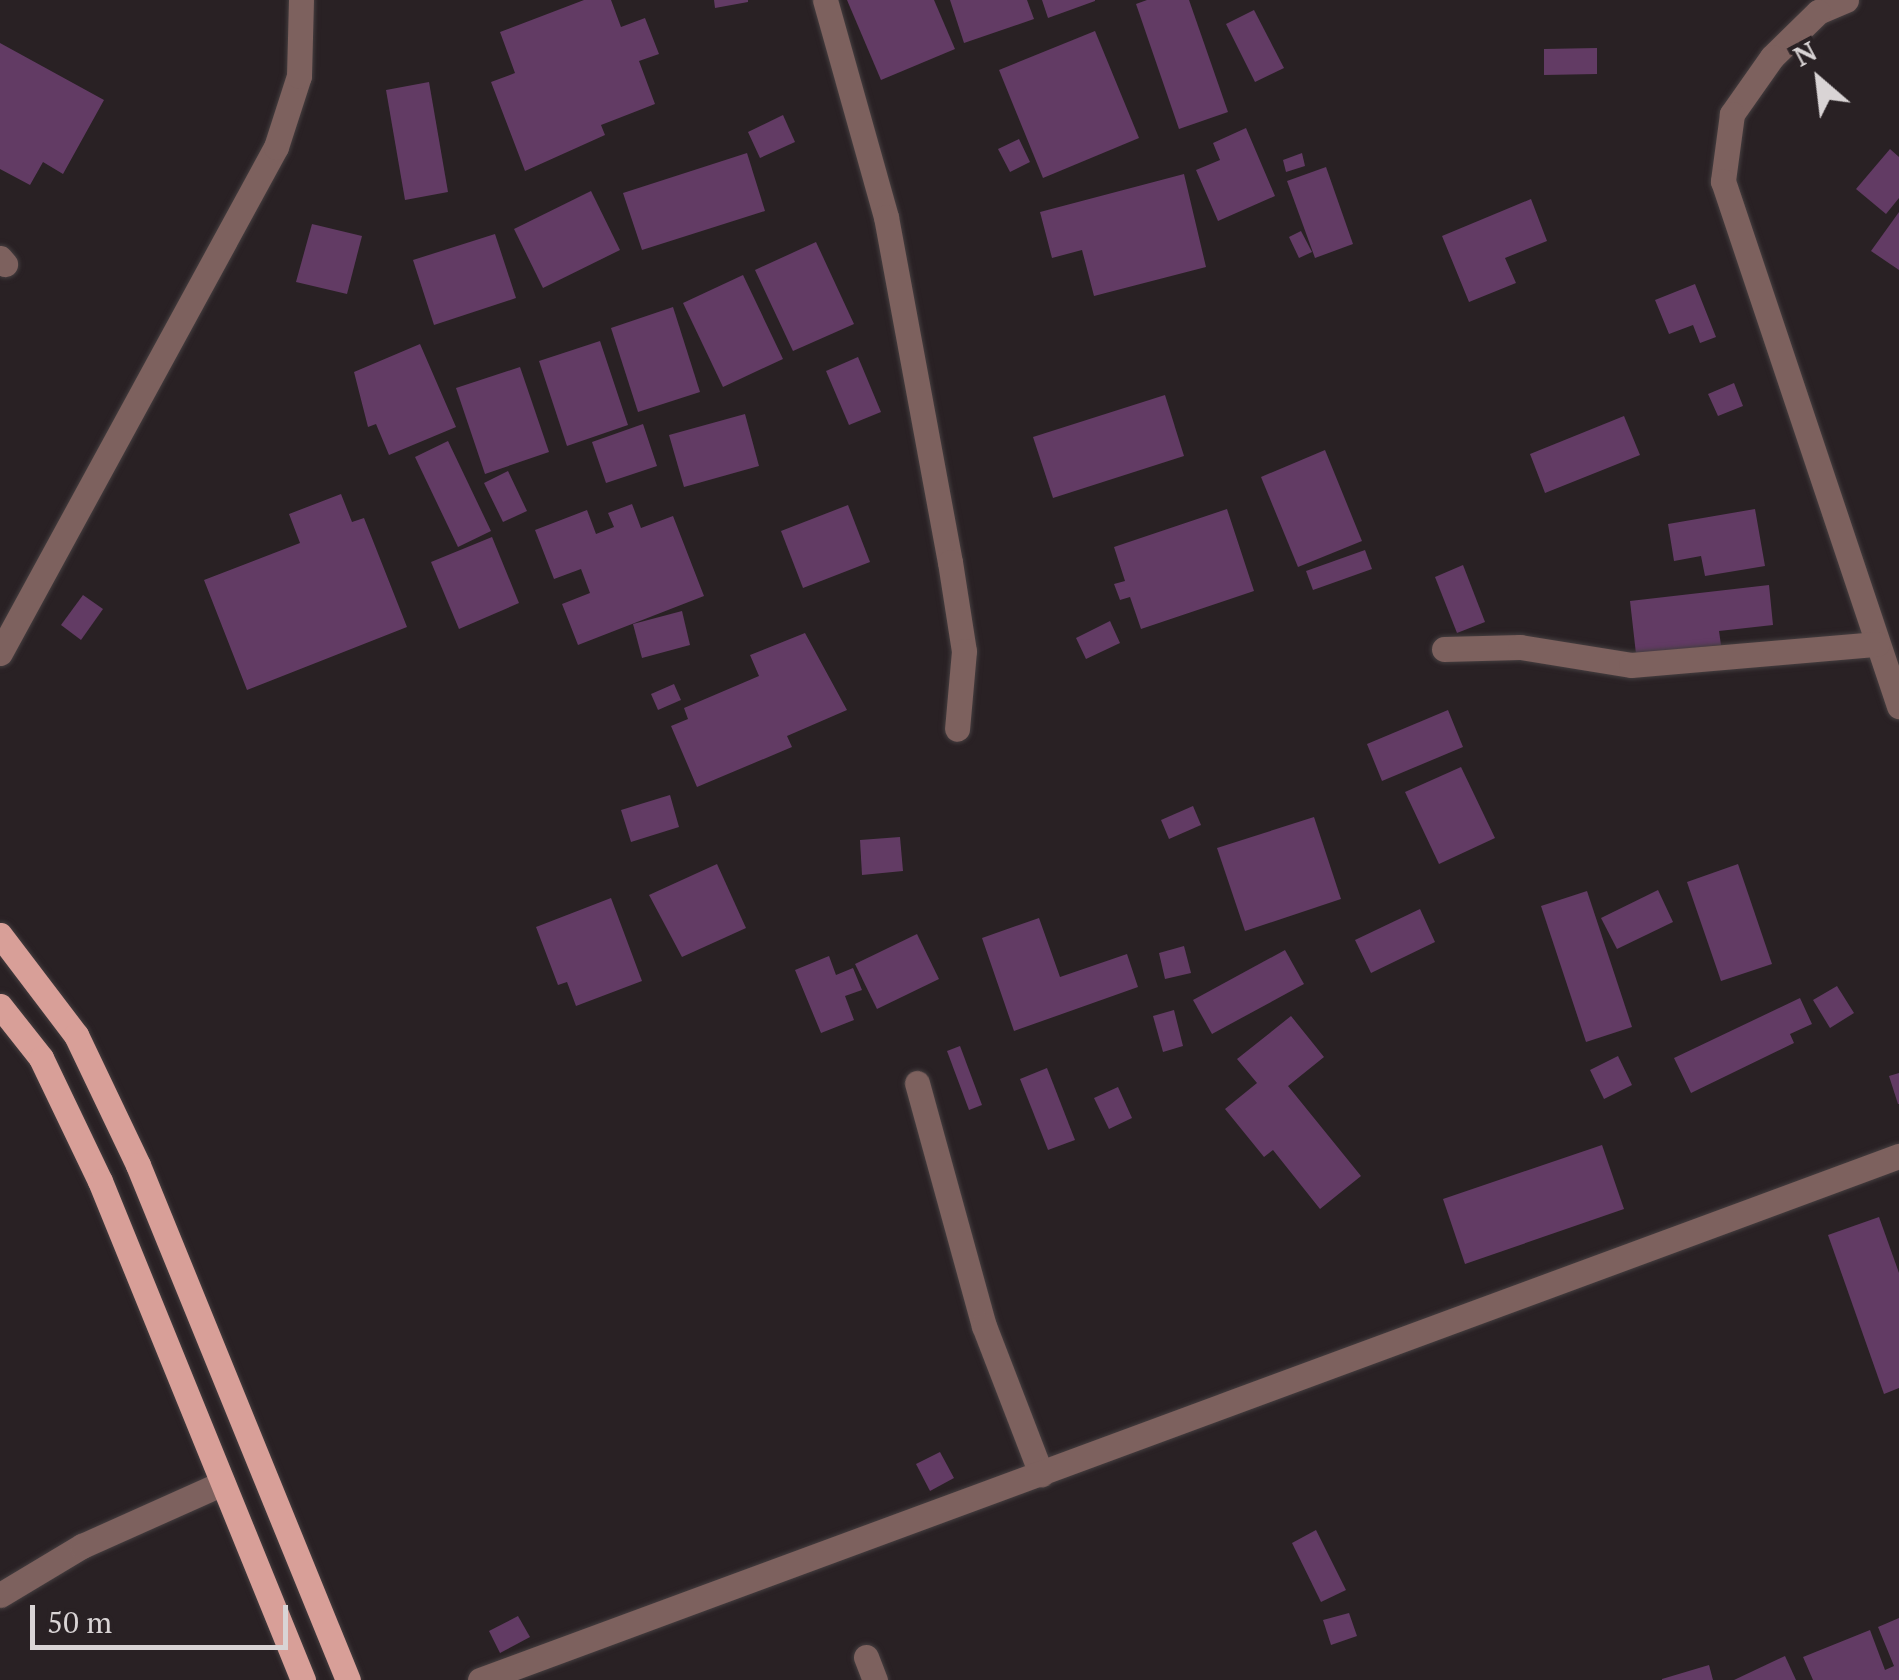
<!DOCTYPE html>
<style>
body{margin:0}
#map{position:relative;width:1899px;height:1680px;overflow:hidden;background:#292124;font-family:"PT Serif",serif}
div>[style]{position:absolute}
.building>*{inset:0;background:#623b64}
.roads{filter:drop-shadow(0 0 2px #453e40) drop-shadow(0 0 2px #453e40)}
.minor>*{height:25px;margin:-12.5px;padding:0 12.5px;transform-origin:12.5px;border-radius:12.5px;background:#7d615e}
.major>*{height:25px;margin:-12.5px;padding:0 12.5px;transform-origin:12.5px;border-radius:12.5px;background:#d89f98}
span{translate:-50% -50%;white-space:nowrap;text-align:center;line-height:1.15;-webkit-text-stroke:9px #292124;paint-order:stroke}
.north{position:absolute;left:1769px;top:30px;width:100px;height:100px;-webkit-text-stroke:8px #292124;paint-order:stroke;rotate:332deg;font-size:28px;font-weight:700;line-height:40px;text-align:center;color:#d9d4d5}
.north::after{content:'';display:block;margin:auto;width:35px;height:45px;background:#d9d4d5;clip-path:polygon(50% 0,100% 100%,50% 72%,0 100%)}
.scale{position:absolute;left:30px;top:1605px;width:258px;height:45px;box-sizing:border-box;border:5px solid #d9d4d5;border-top:0;padding-left:12px;font-size:30px;line-height:35px;white-space:nowrap;color:#d9d4d5;-webkit-text-stroke:8px #292124;paint-order:stroke}
</style>
<div id="map">
<div class="building">
<i style="clip-path:polygon(584px 0,611px 0,621px 27px,645px 18px,659px 54px,639px 61px,655px 104px,601px 125px,605px 135px,525px 171px,491px 82px,515px 73px,500px 32px)"></i>
<i style="clip-path:polygon(714px 0,748px 0,748px 2px,715px 8px)"></i>
<i style="clip-path:polygon(847px 0,934px 0,955px 49px,881px 80px)"></i>
<i style="clip-path:polygon(950px 0,1027px 0,1034px 19px,964px 43px)"></i>
<i style="clip-path:polygon(1042px 0,1095px 0,1095px 1px,1048px 18px)"></i>
<i style="clip-path:polygon(1147px 0,1189px 0,1228px 112px,1179px 129px,1136px 4px)"></i>
<i style="clip-path:polygon(1254px 10px,1284px 68px,1255px 82px,1226px 24px)"></i>
<i style="clip-path:polygon(1095px 31px,1139px 138px,1043px 178px,999px 70px)"></i>
<i style="clip-path:polygon(0 43px,104px 100px,63px 174px,43px 162px,30px 185px,0 169px)"></i>
<i style="clip-path:polygon(1597px 48px,1597px 74px,1544px 75px,1544px 49px)"></i>
<i style="clip-path:polygon(429px 82px,448px 192px,405px 200px,386px 90px)"></i>
<i style="clip-path:polygon(783px 115px,795px 142px,760px 158px,748px 132px)"></i>
<i style="clip-path:polygon(1246px 128px,1275px 196px,1218px 221px,1196px 170px,1220px 160px,1213px 143px)"></i>
<i style="clip-path:polygon(1019px 139px,1030px 162px,1010px 172px,998px 149px)"></i>
<i style="clip-path:polygon(1890px 149px,1899px 157px,1899px 198px,1886px 214px,1856px 189px)"></i>
<i style="clip-path:polygon(747px 153px,765px 211px,642px 250px,623px 193px)"></i>
<i style="clip-path:polygon(1302px 153px,1305px 166px,1286px 172px,1283px 160px)"></i>
<i style="clip-path:polygon(1326px 167px,1353px 244px,1315px 258px,1287px 181px)"></i>
<i style="clip-path:polygon(1184px 174px,1206px 267px,1094px 296px,1082px 250px,1052px 258px,1040px 212px)"></i>
<i style="clip-path:polygon(591px 191px,620px 250px,543px 288px,514px 229px)"></i>
<i style="clip-path:polygon(1531px 199px,1547px 241px,1505px 258px,1516px 283px,1469px 302px,1442px 236px)"></i>
<i style="clip-path:polygon(1899px 212px,1899px 270px,1871px 251px)"></i>
<i style="clip-path:polygon(312px 224px,362px 236px,347px 294px,296px 282px)"></i>
<i style="clip-path:polygon(1301px 231px,1312px 252px,1299px 258px,1289px 237px)"></i>
<i style="clip-path:polygon(495px 234px,516px 298px,434px 325px,413px 260px)"></i>
<i style="clip-path:polygon(816px 242px,854px 324px,793px 351px,755px 270px)"></i>
<i style="clip-path:polygon(743px 275px,783px 359px,723px 387px,683px 303px)"></i>
<i style="clip-path:polygon(1695px 284px,1716px 337px,1700px 343px,1693px 325px,1669px 334px,1655px 300px)"></i>
<i style="clip-path:polygon(673px 307px,700px 392px,638px 412px,611px 328px)"></i>
<i style="clip-path:polygon(600px 341px,628px 425px,567px 446px,539px 361px)"></i>
<i style="clip-path:polygon(420px 344px,456px 427px,389px 455px,376px 424px,368px 427px,354px 372px)"></i>
<i style="clip-path:polygon(858px 357px,881px 412px,849px 425px,826px 371px)"></i>
<i style="clip-path:polygon(520px 367px,549px 452px,485px 474px,456px 388px)"></i>
<i style="clip-path:polygon(1734px 383px,1743px 406px,1718px 416px,1708px 394px)"></i>
<i style="clip-path:polygon(1165px 395px,1184px 456px,1053px 498px,1033px 437px)"></i>
<i style="clip-path:polygon(745px 414px,759px 466px,684px 487px,669px 435px)"></i>
<i style="clip-path:polygon(1624px 416px,1640px 455px,1545px 493px,1530px 454px)"></i>
<i style="clip-path:polygon(643px 424px,657px 466px,606px 483px,592px 442px)"></i>
<i style="clip-path:polygon(448px 441px,491px 531px,458px 547px,415px 457px)"></i>
<i style="clip-path:polygon(1325px 450px,1362px 541px,1298px 567px,1261px 477px)"></i>
<i style="clip-path:polygon(508px 471px,527px 511px,503px 522px,484px 483px)"></i>
<i style="clip-path:polygon(341px 494px,352px 522px,364px 518px,407px 627px,247px 690px,204px 580px,300px 543px,289px 514px)"></i>
<i style="clip-path:polygon(632px 504px,641px 528px,673px 516px,704px 596px,578px 645px,562px 604px,590px 593px,581px 569px,554px 579px,535px 530px,587px 510px,596px 534px,614px 527px,608px 513px)"></i>
<i style="clip-path:polygon(848px 505px,870px 562px,803px 588px,781px 531px)"></i>
<i style="clip-path:polygon(1227px 509px,1254px 591px,1141px 629px,1130px 597px,1120px 600px,1114px 584px,1125px 581px,1114px 547px)"></i>
<i style="clip-path:polygon(1755px 509px,1765px 566px,1705px 576px,1701px 556px,1674px 561px,1668px 524px)"></i>
<i style="clip-path:polygon(492px 537px,519px 603px,459px 629px,431px 562px)"></i>
<i style="clip-path:polygon(1365px 550px,1372px 569px,1313px 590px,1306px 571px)"></i>
<i style="clip-path:polygon(1463px 565px,1485px 622px,1457px 633px,1435px 577px)"></i>
<i style="clip-path:polygon(1769px 585px,1773px 625px,1719px 631px,1721px 645px,1636px 654px,1630px 601px)"></i>
<i style="clip-path:polygon(83px 595px,103px 609px,81px 640px,61px 625px)"></i>
<i style="clip-path:polygon(682px 611px,690px 645px,642px 658px,633px 624px)"></i>
<i style="clip-path:polygon(1110px 621px,1120px 643px,1086px 659px,1076px 638px)"></i>
<i style="clip-path:polygon(805px 633px,847px 710px,787px 736px,792px 747px,697px 787px,671px 726px,688px 719px,684px 708px,759px 676px,750px 655px)"></i>
<i style="clip-path:polygon(674px 684px,681px 700px,658px 710px,651px 694px)"></i>
<i style="clip-path:polygon(1448px 710px,1463px 747px,1382px 781px,1367px 744px)"></i>
<i style="clip-path:polygon(1461px 767px,1495px 838px,1439px 864px,1405px 792px)"></i>
<i style="clip-path:polygon(670px 795px,679px 827px,631px 842px,621px 810px)"></i>
<i style="clip-path:polygon(1193px 806px,1201px 825px,1169px 839px,1161px 820px)"></i>
<i style="clip-path:polygon(1314px 817px,1341px 899px,1245px 931px,1217px 848px)"></i>
<i style="clip-path:polygon(900px 837px,903px 871px,862px 875px,860px 840px)"></i>
<i style="clip-path:polygon(717px 864px,746px 928px,682px 957px,649px 895px)"></i>
<i style="clip-path:polygon(1738px 864px,1772px 964px,1721px 981px,1687px 882px)"></i>
<i style="clip-path:polygon(1658px 890px,1673px 922px,1617px 949px,1601px 918px)"></i>
<i style="clip-path:polygon(1587px 891px,1632px 1027px,1586px 1042px,1541px 906px)"></i>
<i style="clip-path:polygon(611px 898px,642px 981px,576px 1006px,567px 982px,558px 985px,536px 927px)"></i>
<i style="clip-path:polygon(1420px 909px,1435px 942px,1371px 973px,1355px 940px)"></i>
<i style="clip-path:polygon(1039px 918px,1060px 977px,1127px 954px,1138px 987px,1014px 1031px,982px 938px)"></i>
<i style="clip-path:polygon(917px 934px,939px 979px,877px 1009px,855px 964px)"></i>
<i style="clip-path:polygon(1184px 946px,1191px 973px,1165px 979px,1159px 953px)"></i>
<i style="clip-path:polygon(1285px 950px,1304px 984px,1212px 1034px,1193px 1000px)"></i>
<i style="clip-path:polygon(829px 956px,836px 975px,853px 968px,862px 990px,845px 996px,854px 1020px,821px 1033px,795px 970px)"></i>
<i style="clip-path:polygon(1837px 986px,1854px 1013px,1830px 1028px,1813px 1000px)"></i>
<i style="clip-path:polygon(1800px 998px,1812px 1024px,1790px 1034px,1794px 1043px,1691px 1093px,1674px 1058px)"></i>
<i style="clip-path:polygon(1174px 1010px,1183px 1046px,1163px 1052px,1153px 1016px)"></i>
<i style="clip-path:polygon(1291px 1016px,1324px 1057px,1288px 1086px,1361px 1176px,1320px 1209px,1273px 1150px,1264px 1157px,1225px 1109px,1257px 1083px,1237px 1059px)"></i>
<i style="clip-path:polygon(960px 1046px,982px 1105px,969px 1110px,947px 1051px)"></i>
<i style="clip-path:polygon(1618px 1056px,1632px 1085px,1604px 1099px,1590px 1070px)"></i>
<i style="clip-path:polygon(1047px 1068px,1075px 1140px,1048px 1150px,1020px 1079px)"></i>
<i style="clip-path:polygon(1899px 1073px,1899px 1104px,1898px 1104px,1889px 1076px)"></i>
<i style="clip-path:polygon(1118px 1087px,1132px 1118px,1109px 1129px,1094px 1098px)"></i>
<i style="clip-path:polygon(1602px 1145px,1624px 1209px,1465px 1264px,1443px 1199px)"></i>
<i style="clip-path:polygon(1879px 1217px,1899px 1273px,1899px 1388px,1884px 1394px,1828px 1235px)"></i>
<i style="clip-path:polygon(940px 1452px,954px 1478px,930px 1491px,916px 1464px)"></i>
<i style="clip-path:polygon(1316px 1530px,1346px 1590px,1321px 1602px,1292px 1543px)"></i>
<i style="clip-path:polygon(1349px 1613px,1357px 1636px,1331px 1645px,1323px 1620px)"></i>
<i style="clip-path:polygon(518px 1616px,530px 1637px,500px 1653px,489px 1631px)"></i>
<i style="clip-path:polygon(1899px 1618px,1899px 1680px,1813px 1680px,1803px 1657px,1870px 1630px,1885px 1670px,1894px 1666px,1878px 1627px)"></i>
<i style="clip-path:polygon(1785px 1656px,1796px 1680px,1734px 1680px)"></i>
<i style="clip-path:polygon(1709px 1665px,1713px 1680px,1662px 1680px,1662px 1679px)"></i>
</div>
<div class="roads">
<div class="minor">
<i style="left:825px;top:0;width:225px;rotate:74.3deg"></i>
<i style="left:886px;top:217px;width:351px;rotate:79.5deg"></i>
<i style="left:950px;top:562px;width:90px;rotate:81.1deg"></i>
<i style="left:964px;top:651px;width:78px;rotate:95.1deg"></i>
<i style="left:1846px;top:0;width:30px;rotate:157deg"></i>
<i style="left:1818px;top:12px;width:64px;rotate:135.6deg"></i>
<i style="left:1772px;top:57px;width:70px;rotate:125.1deg"></i>
<i style="left:1732px;top:114px;width:68px;rotate:97.7deg"></i>
<i style="left:1723px;top:181px;width:554px;rotate:71.47deg"></i>
<i style="left:0;top:258px;width:8px;rotate:50deg"></i>
<i style="left:1444px;top:649px;width:76px;rotate:-1.5deg"></i>
<i style="left:1520px;top:647px;width:112px;rotate:9.2deg"></i>
<i style="left:1631px;top:665px;width:247px;rotate:-4.9deg"></i>
<i style="left:0;top:653px;width:576px;rotate:-61.39deg"></i>
<i style="left:276px;top:147px;width:75px;rotate:-72.1deg"></i>
<i style="left:299px;top:76px;width:76px;rotate:-88.5deg"></i>
<i style="left:917px;top:1083px;width:252px;rotate:74.6deg"></i>
<i style="left:984px;top:1326px;width:159px;rotate:68.9deg"></i>
<i style="left:0;top:1595px;width:96px;rotate:-30.9deg"></i>
<i style="left:82px;top:1546px;width:154px;rotate:-24.1deg"></i>
<i style="left:866px;top:1657px;width:25px;rotate:69deg"></i>
<i style="left:480px;top:1680px;width:1513px;rotate:-20.27deg"></i>
</div>
<div class="major">
<i style="left:0;top:935px;width:126px;rotate:52.8deg"></i>
<i style="left:76px;top:1035px;width:144px;rotate:64.5deg"></i>
<i style="left:138px;top:1165px;width:556px;rotate:67.82deg"></i>
<i style="left:0;top:1006px;width:66px;rotate:51.7deg"></i>
<i style="left:41px;top:1058px;width:136px;rotate:64.4deg"></i>
<i style="left:100px;top:1181px;width:539px;rotate:67.86deg"></i>
</div>
</div>
<div class="north">N</div>
<div class="scale">50 m</div>
</div>
